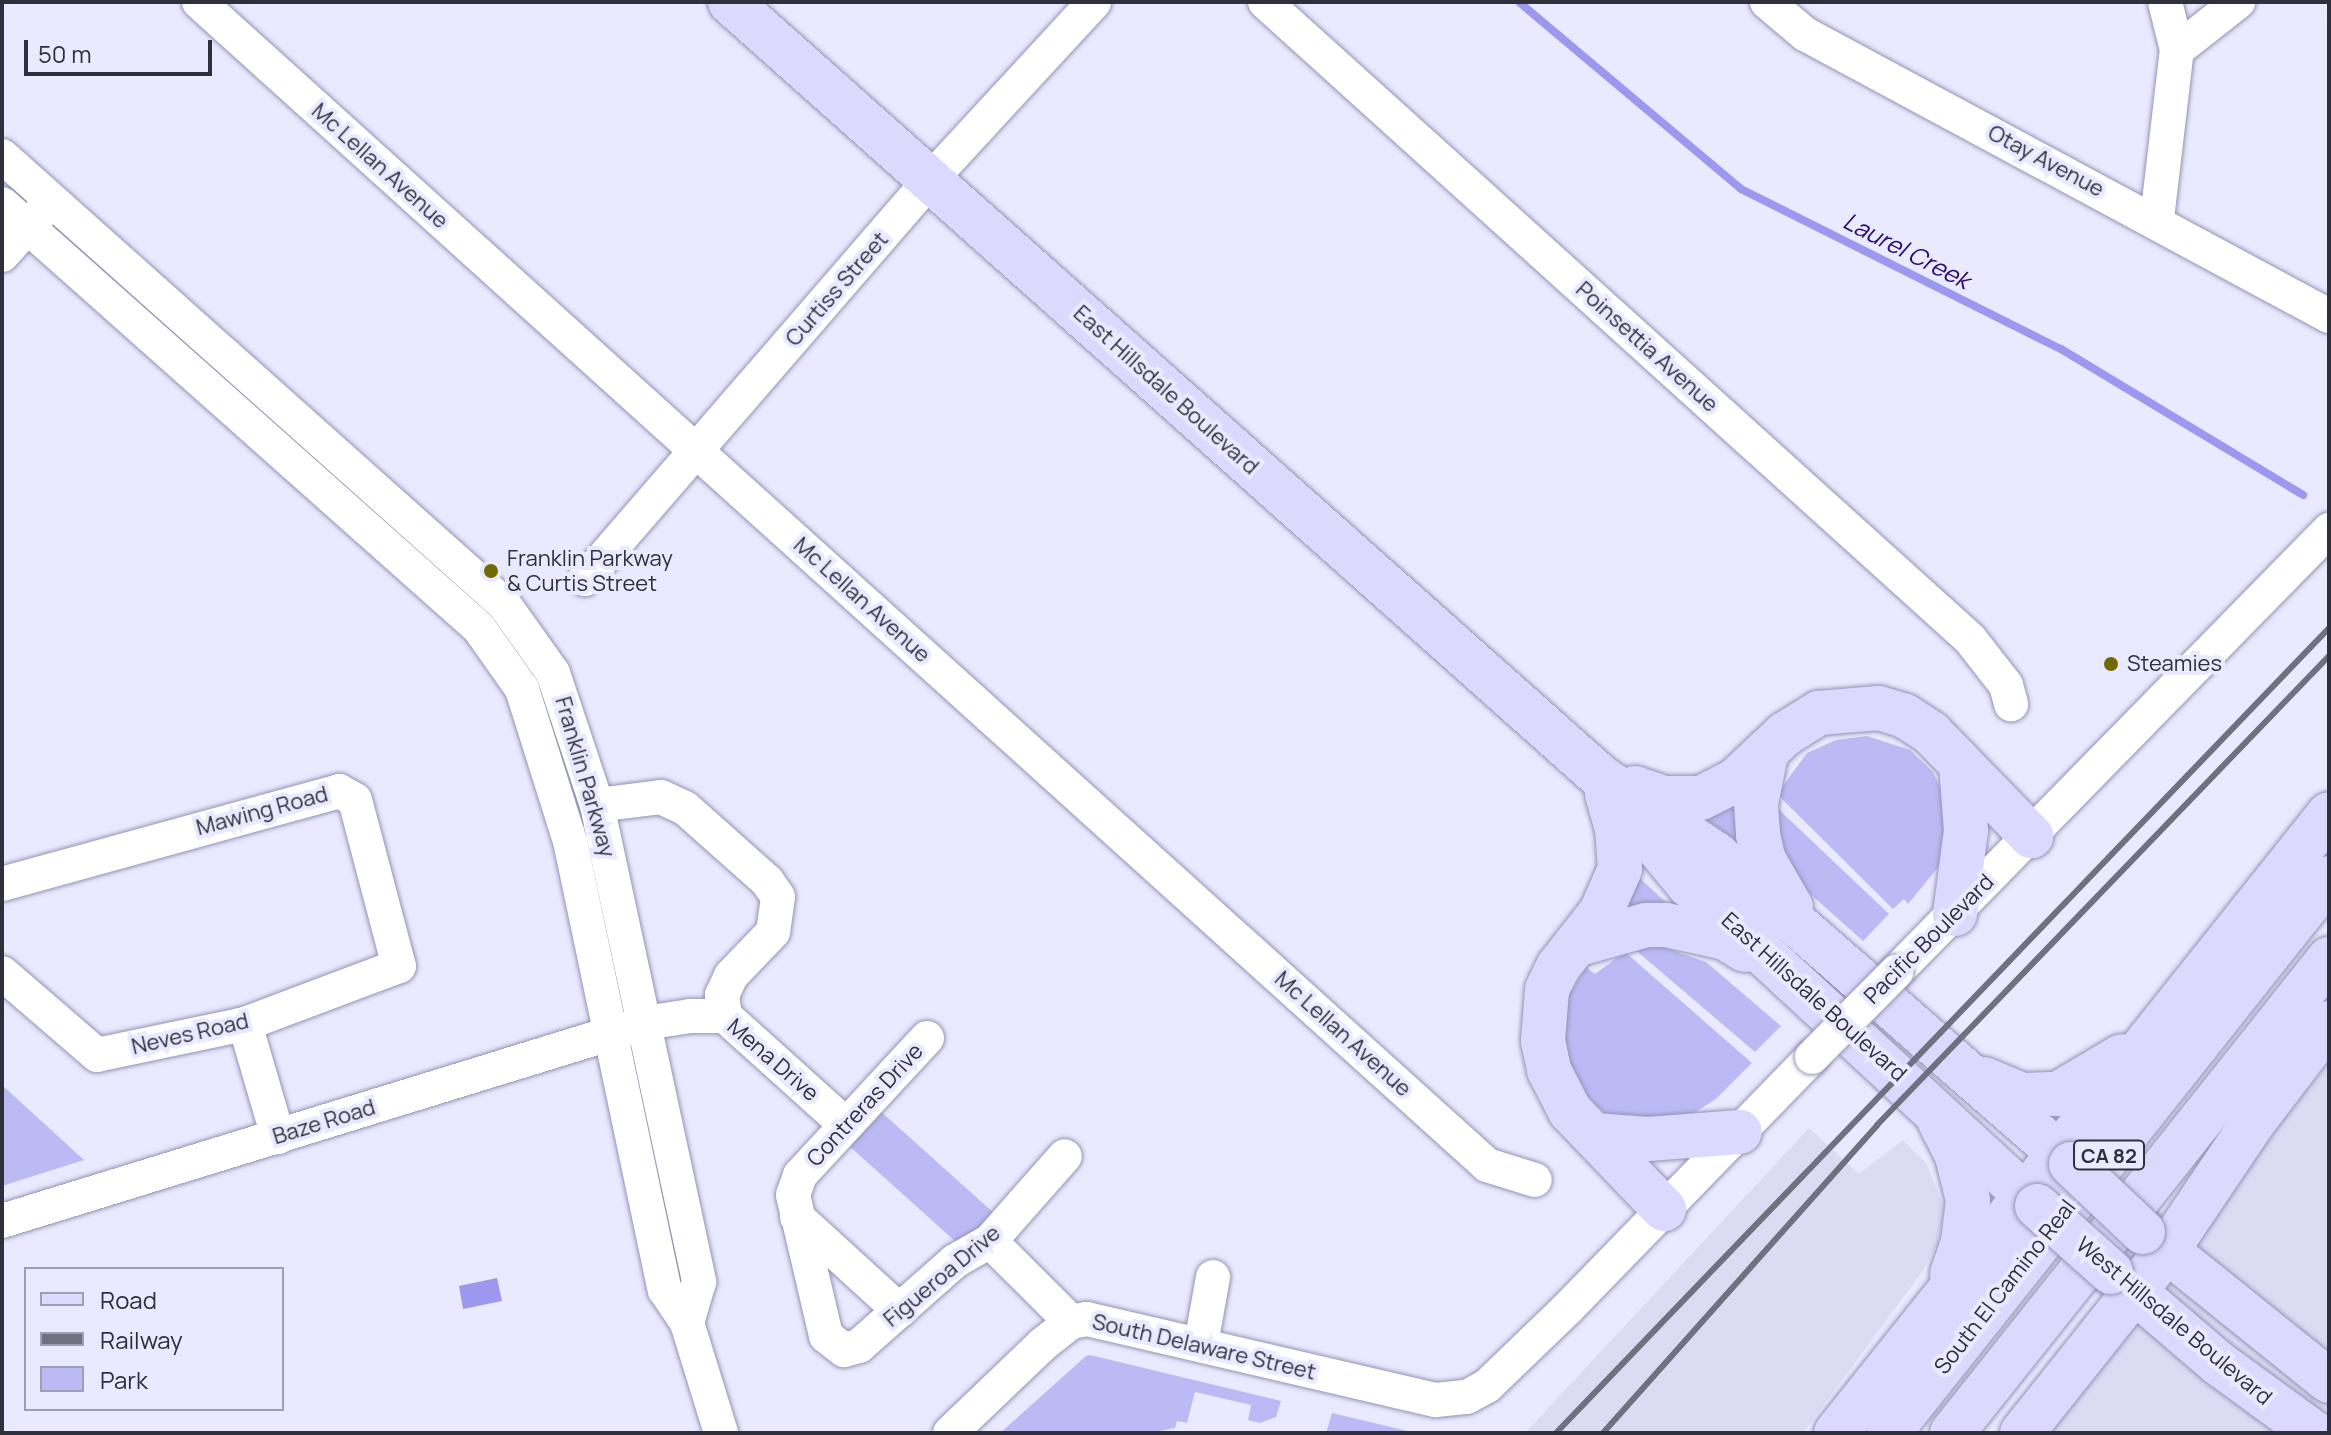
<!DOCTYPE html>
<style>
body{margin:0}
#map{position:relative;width:2331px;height:1435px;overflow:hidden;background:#e9e9ff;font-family:Manrope,sans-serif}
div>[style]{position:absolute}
.built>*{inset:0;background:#dbdbf4}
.green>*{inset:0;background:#bbbaf5}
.water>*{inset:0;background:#9c98ef}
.stream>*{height:8px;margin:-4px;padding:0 4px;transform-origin:4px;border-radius:4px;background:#9c98ef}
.roads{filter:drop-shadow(0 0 2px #9494b5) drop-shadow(0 0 2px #9494b5)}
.minor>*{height:34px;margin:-17px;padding:0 17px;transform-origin:17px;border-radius:17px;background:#fff}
.major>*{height:44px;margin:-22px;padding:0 22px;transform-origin:22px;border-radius:22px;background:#dbdafe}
.rail>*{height:6px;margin:-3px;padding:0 3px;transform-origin:3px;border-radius:3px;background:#707080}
.bridges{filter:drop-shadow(0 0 2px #9494b5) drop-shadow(0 0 2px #9494b5)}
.minor-bridge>*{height:34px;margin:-17px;padding:0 17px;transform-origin:17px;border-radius:17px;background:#fff}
.major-bridge>*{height:44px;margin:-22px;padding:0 22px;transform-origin:22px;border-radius:22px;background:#dbdafe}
.dots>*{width:22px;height:22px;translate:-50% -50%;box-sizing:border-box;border:4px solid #e9e9ff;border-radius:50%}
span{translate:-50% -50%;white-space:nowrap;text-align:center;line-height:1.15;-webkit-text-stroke:8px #e9e9ff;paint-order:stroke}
.shield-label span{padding:2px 6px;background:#e9e9ff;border:2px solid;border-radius:6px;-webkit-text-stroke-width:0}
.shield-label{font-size:20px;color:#30303d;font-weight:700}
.street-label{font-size:22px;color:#30303d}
.poi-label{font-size:22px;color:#30303d}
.left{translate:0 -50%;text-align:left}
.water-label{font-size:24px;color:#2b0c74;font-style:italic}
.frame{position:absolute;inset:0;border:4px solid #30303d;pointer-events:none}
.legend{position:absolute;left:24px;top:1267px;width:260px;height:144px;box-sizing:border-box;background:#e9e9ff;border:2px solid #9f9fb1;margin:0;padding:10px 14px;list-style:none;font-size:24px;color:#30303d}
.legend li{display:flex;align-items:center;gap:16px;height:40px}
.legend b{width:40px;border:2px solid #9f9fb1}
.scale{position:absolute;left:24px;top:40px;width:188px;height:36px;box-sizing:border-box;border:4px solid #30303d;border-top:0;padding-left:10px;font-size:24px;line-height:28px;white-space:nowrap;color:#30303d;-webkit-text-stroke:6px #e9e9ff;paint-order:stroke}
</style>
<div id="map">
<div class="built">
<i style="clip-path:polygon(2329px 1061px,2329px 1433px,2040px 1433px)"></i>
<i style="clip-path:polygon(1809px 1128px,1859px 1174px,1903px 1140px,1926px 1163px,1944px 1207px,1938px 1243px,1922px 1272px,1803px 1433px,1525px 1433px)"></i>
</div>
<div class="green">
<i style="clip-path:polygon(1867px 736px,1910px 750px,1933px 772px,1946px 800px,1945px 859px,1908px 904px,1904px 899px,1893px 909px,1777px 794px,1807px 753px,1836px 740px)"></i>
<i style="clip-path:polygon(1746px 797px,1743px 860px,1693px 821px)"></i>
<i style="clip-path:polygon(1775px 806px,1889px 914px,1863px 941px,1800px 885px,1780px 858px)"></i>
<i style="clip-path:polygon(1633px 872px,1682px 917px,1621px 919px)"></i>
<i style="clip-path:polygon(1660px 946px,1706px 962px,1781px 1026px,1755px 1052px,1632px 947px)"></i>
<i style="clip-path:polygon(1625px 952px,1752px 1063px,1716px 1099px,1686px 1118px,1670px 1122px,1605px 1115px,1572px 1079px,1560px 1031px,1569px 995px,1586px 967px,1595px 974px)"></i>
<i style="clip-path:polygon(2px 1085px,84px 1160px,2px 1186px)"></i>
<i style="clip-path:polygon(878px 1109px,995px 1214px,973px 1239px,956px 1242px,847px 1144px)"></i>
<i style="clip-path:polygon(1086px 1356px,1090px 1355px,1281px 1401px,1276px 1417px,1260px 1423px,1248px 1420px,1251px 1405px,1195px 1392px,1187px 1423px,1177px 1421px,1175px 1428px,1150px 1433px,1000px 1433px)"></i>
<i style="clip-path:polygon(1332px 1413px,1416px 1433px,1326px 1433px)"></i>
</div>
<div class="water">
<i style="clip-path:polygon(497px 1278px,502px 1301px,463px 1309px,459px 1286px)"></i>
</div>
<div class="stream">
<i style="left:1519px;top:2px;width:290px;rotate:40.1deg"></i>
<i style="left:1741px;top:189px;width:358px;rotate:26.6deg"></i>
<i style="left:2061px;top:349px;width:283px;rotate:31.1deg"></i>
</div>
<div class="roads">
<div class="minor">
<i style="left:199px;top:2px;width:1735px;rotate:42.08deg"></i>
<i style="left:1487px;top:1165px;width:50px;rotate:17.4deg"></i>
<i style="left:1265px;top:2px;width:950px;rotate:42.1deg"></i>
<i style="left:1970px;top:639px;width:58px;rotate:52deg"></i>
<i style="left:2006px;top:685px;width:20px;rotate:75deg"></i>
<i style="left:1767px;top:2px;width:50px;rotate:40.1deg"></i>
<i style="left:1805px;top:34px;width:595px;rotate:28.29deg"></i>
<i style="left:2177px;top:50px;width:78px;rotate:-38.2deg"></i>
<i style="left:2px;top:156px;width:673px;rotate:41.75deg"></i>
<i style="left:504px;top:604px;width:85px;rotate:54.6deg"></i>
<i style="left:553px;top:673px;width:139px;rotate:71.6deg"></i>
<i style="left:597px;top:805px;width:488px;rotate:77.9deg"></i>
<i style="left:699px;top:1282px;width:43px;rotate:106.3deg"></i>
<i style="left:2px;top:204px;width:638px;rotate:41.63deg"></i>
<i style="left:479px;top:628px;width:75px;rotate:54.8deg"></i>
<i style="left:522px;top:689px;width:159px;rotate:72.5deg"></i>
<i style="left:570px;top:841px;width:459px;rotate:78.1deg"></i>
<i style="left:665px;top:1290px;width:40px;rotate:56deg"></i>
<i style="left:687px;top:1323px;width:115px;rotate:72.8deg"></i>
<i style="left:2157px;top:219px;width:170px;rotate:-83.3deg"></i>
<i style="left:2177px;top:50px;width:49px;rotate:-104deg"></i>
<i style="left:2px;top:255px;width:61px;rotate:-47.7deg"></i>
<i style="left:585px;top:579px;width:527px;rotate:-49.15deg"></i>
<i style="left:930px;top:180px;width:242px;rotate:-47.3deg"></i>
<i style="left:597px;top:805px;width:64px;rotate:-7.1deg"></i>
<i style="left:661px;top:797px;width:26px;rotate:25deg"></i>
<i style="left:685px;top:808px;width:110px;rotate:41.7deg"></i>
<i style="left:767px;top:881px;width:19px;rotate:55deg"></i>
<i style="left:778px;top:897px;width:35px;rotate:98deg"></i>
<i style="left:773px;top:932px;width:61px;rotate:133.7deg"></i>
<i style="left:731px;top:976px;width:21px;rotate:115deg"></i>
<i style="left:722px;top:995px;width:21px;rotate:82deg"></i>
<i style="left:2px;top:884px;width:350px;rotate:-15.4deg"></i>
<i style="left:339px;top:791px;width:18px;rotate:29deg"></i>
<i style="left:355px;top:800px;width:172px;rotate:75.2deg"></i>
<i style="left:399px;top:966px;width:165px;rotate:159.4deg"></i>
<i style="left:245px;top:1024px;width:151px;rotate:168.2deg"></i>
<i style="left:97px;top:1055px;width:125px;rotate:-139.2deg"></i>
<i style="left:1896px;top:972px;width:619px;rotate:-45.59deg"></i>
<i style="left:245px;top:1024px;width:118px;rotate:73.7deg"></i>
<i style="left:927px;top:1038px;width:187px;rotate:132.8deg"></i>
<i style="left:800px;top:1175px;width:21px;rotate:109deg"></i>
<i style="left:793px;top:1195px;width:145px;rotate:76.8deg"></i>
<i style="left:826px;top:1336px;width:23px;rotate:38deg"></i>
<i style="left:844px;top:1350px;width:16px;rotate:-15deg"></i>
<i style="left:859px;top:1346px;width:128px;rotate:-41.5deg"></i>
<i style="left:955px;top:1261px;width:40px;rotate:-29.7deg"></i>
<i style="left:990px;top:1241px;width:113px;rotate:-48.6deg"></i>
<i style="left:797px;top:1217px;width:139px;rotate:42.4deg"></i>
<i style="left:2px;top:1221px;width:673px;rotate:-17.12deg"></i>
<i style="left:645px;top:1023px;width:46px;rotate:-8.8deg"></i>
<i style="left:690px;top:1016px;width:35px"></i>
<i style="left:725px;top:1016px;width:163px;rotate:42deg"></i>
<i style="left:990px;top:1241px;width:115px;rotate:45deg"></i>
<i style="left:1201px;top:1344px;width:68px;rotate:-79.8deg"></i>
<i style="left:950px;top:1433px;width:129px;rotate:-43.7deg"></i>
<i style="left:1043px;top:1344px;width:36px;rotate:-38deg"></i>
<i style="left:1071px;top:1322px;width:16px;rotate:-11deg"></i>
<i style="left:1087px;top:1319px;width:358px;rotate:13.1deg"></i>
<i style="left:1436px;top:1400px;width:31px;rotate:-6deg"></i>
<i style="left:1467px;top:1397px;width:23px;rotate:-29deg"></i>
<i style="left:1487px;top:1386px;width:112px;rotate:-43.9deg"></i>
<i style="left:1568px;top:1308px;width:350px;rotate:-45.8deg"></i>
</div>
<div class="major">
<i style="left:730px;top:2px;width:1167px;rotate:41.67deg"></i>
<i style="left:1602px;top:778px;width:137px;rotate:33.7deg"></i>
<i style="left:1716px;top:854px;width:471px;rotate:41.1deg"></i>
<i style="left:1766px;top:754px;width:51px;rotate:101.3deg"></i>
<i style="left:1756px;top:804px;width:31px;rotate:86deg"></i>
<i style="left:1758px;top:835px;width:26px;rotate:77deg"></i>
<i style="left:1764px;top:860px;width:54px;rotate:60.1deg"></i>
<i style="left:1635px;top:788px;width:31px;rotate:19deg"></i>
<i style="left:1664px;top:798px;width:37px"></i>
<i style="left:1701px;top:798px;width:39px;rotate:-27deg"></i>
<i style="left:1736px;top:780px;width:67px;rotate:-43.2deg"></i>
<i style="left:1785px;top:734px;width:40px;rotate:-32deg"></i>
<i style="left:1819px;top:713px;width:60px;rotate:-4.8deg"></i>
<i style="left:1879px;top:708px;width:27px;rotate:17deg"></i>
<i style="left:1905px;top:716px;width:31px;rotate:33deg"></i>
<i style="left:1931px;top:733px;width:144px;rotate:45.8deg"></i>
<i style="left:1607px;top:794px;width:35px;rotate:74deg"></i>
<i style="left:1617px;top:828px;width:41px;rotate:85.8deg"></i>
<i style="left:1620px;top:869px;width:47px;rotate:113.8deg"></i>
<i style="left:1601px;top:912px;width:70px;rotate:128deg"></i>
<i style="left:1558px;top:967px;width:25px;rotate:116deg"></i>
<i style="left:1547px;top:990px;width:51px;rotate:94.5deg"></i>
<i style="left:1543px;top:1041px;width:30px;rotate:78deg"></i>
<i style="left:1549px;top:1070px;width:46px;rotate:62.9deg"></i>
<i style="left:1570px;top:1111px;width:136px;rotate:46.2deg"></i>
<i style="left:1620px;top:802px;width:108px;rotate:50.3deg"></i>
<i style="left:1689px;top:885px;width:473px;rotate:42.7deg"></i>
<i style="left:1955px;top:914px;width:84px;rotate:-82.5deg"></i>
<i style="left:1966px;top:831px;width:67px;rotate:-94.3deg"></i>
<i style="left:1575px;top:945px;width:74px;rotate:-15.7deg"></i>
<i style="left:1646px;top:925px;width:20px"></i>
<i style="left:1666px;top:925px;width:60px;rotate:12.4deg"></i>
<i style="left:1725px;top:938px;width:23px;rotate:31deg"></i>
<i style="left:1984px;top:1079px;width:41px;rotate:22.8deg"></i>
<i style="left:2022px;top:1095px;width:36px;rotate:-2deg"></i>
<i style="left:2058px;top:1094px;width:74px;rotate:-30.7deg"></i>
<i style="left:1940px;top:1122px;width:38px;rotate:63deg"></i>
<i style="left:1957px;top:1156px;width:45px;rotate:76deg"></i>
<i style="left:1968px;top:1200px;width:42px;rotate:96.8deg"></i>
<i style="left:1963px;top:1242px;width:34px;rotate:109deg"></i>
<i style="left:1595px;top:1135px;width:53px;rotate:4.3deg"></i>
<i style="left:1648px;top:1139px;width:92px;rotate:-4.4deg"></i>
<i style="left:2145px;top:1233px;width:236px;rotate:38.8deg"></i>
<i style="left:2113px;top:1273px;width:138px;rotate:40.6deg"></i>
<i style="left:2218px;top:1363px;width:119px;rotate:36.1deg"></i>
<i style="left:1836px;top:1433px;width:791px;rotate:-51.46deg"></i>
<i style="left:1889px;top:1433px;width:708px;rotate:-51.59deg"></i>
<i style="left:1952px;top:1433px;width:606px;rotate:-51.5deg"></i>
<i style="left:2022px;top:1433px;width:231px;rotate:-51.5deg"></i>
<i style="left:2166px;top:1252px;width:154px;rotate:-56.1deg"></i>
<i style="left:2252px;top:1124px;width:127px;rotate:-52.7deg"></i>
</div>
</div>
<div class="rail">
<i style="left:1556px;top:1433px;width:1116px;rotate:-46.16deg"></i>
<i style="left:1603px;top:1433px;width:412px;rotate:-48.3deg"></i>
<i style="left:1877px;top:1125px;width:651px;rotate:-46.06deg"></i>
</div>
<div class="bridges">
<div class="minor-bridge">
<i style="left:1812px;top:1057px;width:120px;rotate:-45.3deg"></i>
</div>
<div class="major-bridge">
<i style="left:2071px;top:1164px;width:99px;rotate:43.4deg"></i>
<i style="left:2037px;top:1206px;width:99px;rotate:41.7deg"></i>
</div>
</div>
<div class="dots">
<i style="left:491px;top:571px;background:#716a03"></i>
<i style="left:2111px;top:664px;background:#716a03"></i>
</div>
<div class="shield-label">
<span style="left:2109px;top:1155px">CA 82</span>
</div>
<div class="street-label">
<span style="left:2046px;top:161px;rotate:28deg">Otay Avenue</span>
<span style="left:380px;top:166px;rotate:42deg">Mc Lellan Avenue</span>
<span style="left:837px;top:289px;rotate:-49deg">Curtiss Street</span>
<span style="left:1647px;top:347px;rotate:42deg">Poinsettia Avenue</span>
<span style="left:1166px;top:390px;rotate:42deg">East Hillsdale Boulevard</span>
<span style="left:862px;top:600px;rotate:42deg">Mc Lellan Avenue</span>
<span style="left:585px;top:777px;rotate:74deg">Franklin Parkway</span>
<span style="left:262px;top:811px;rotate:-15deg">Mawing Road</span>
<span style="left:1929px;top:939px;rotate:-45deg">Pacific Boulevard</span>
<span style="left:1814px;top:997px;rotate:42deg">East Hillsdale Boulevard</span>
<span style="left:190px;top:1034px;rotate:-13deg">Neves Road</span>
<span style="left:1343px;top:1034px;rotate:42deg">Mc Lellan Avenue</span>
<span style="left:773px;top:1060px;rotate:41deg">Mena Drive</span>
<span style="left:865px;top:1105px;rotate:-47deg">Contreras Drive</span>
<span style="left:324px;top:1122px;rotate:-17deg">Baze Road</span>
<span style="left:942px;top:1276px;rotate:-40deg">Figueroa Drive</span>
<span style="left:2005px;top:1287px;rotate:-52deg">South El Camino Real</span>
<span style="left:2174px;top:1321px;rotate:40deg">West Hillsdale Boulevard</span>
<span style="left:1204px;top:1347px;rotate:13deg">South Delaware Street</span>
</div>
<div class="poi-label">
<span class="left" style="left:507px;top:571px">Franklin Parkway<br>&amp; Curtis Street</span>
<span class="left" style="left:2127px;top:664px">Steamies</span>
</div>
<div class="water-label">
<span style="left:1907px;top:250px;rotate:27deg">Laurel Creek</span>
</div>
<div class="frame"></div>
<ul class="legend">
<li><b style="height:10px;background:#dbdafe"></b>Road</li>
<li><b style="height:10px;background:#707080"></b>Railway</li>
<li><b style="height:22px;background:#bbbaf5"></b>Park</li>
</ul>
<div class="scale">50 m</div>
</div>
